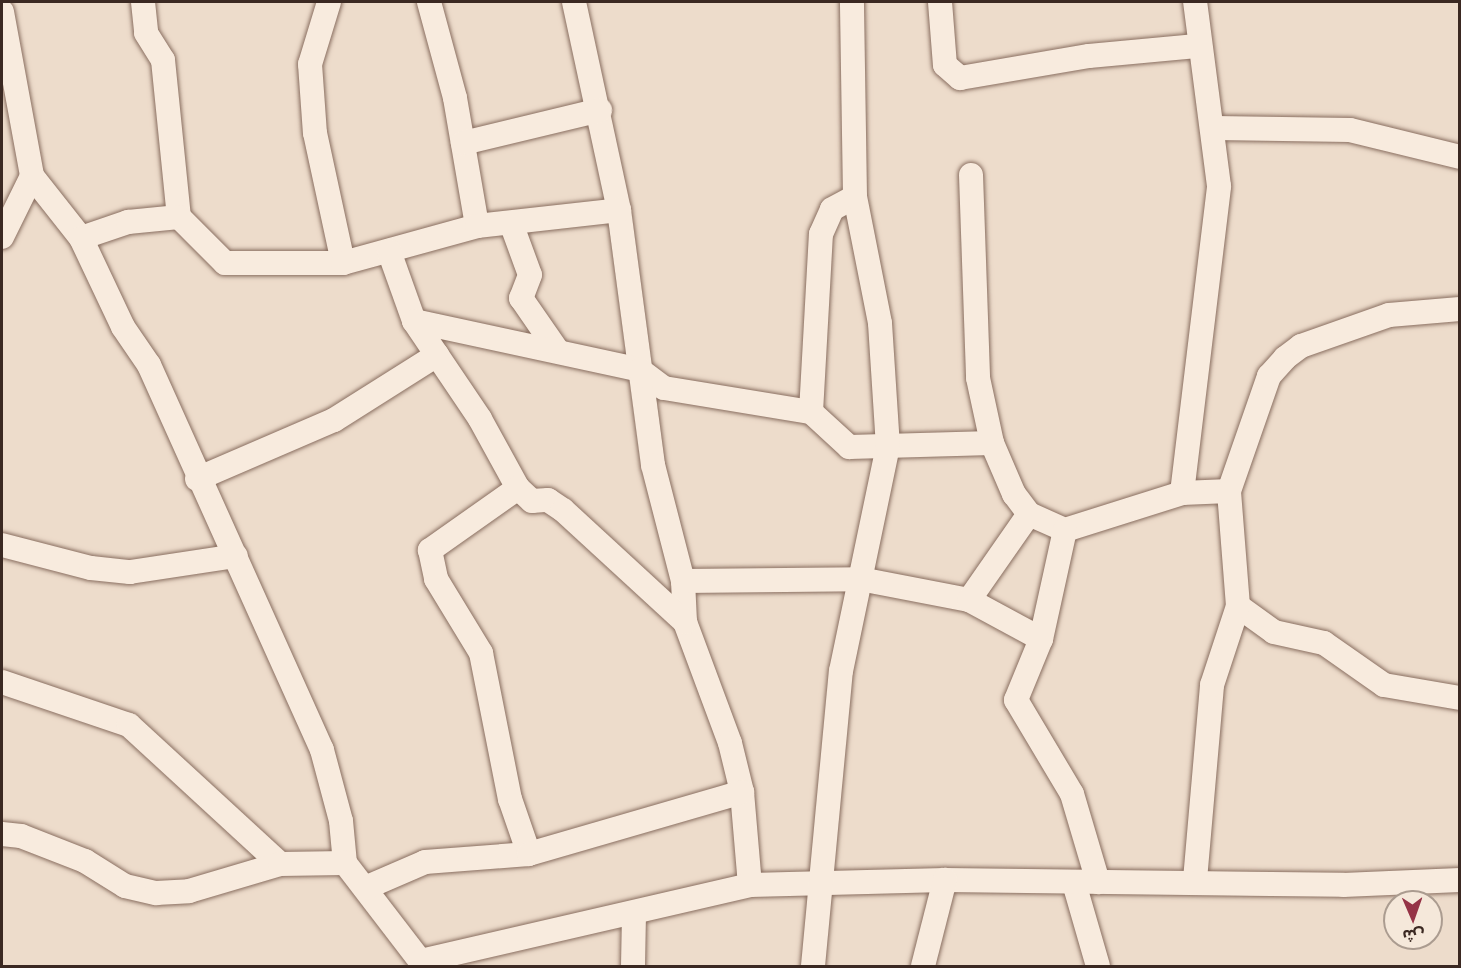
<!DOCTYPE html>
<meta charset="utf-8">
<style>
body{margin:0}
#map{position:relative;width:1461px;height:968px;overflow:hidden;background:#eddccb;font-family:Merriweather,"Noto Sans Arabic",serif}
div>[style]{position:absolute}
.roads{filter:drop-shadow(0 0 2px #896e60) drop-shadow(0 0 2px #896e60)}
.street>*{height:24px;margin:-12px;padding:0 12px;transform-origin:12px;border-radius:12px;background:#f8ebde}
span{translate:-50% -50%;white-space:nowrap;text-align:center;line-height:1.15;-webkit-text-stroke:4.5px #f5e8da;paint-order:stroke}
.frame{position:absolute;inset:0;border:3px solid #3b2922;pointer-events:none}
.north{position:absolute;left:1383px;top:890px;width:60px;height:60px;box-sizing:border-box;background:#f5e8da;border:2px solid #ab9c90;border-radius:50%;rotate:178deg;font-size:16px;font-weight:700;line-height:24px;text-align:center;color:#3b2922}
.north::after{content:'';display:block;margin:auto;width:21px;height:27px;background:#953346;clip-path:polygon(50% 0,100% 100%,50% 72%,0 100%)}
</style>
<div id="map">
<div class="roads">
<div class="street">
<i style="left:143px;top:2px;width:31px;rotate:84deg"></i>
<i style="left:146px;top:33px;width:32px;rotate:58deg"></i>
<i style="left:163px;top:60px;width:158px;rotate:84.2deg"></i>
<i style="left:329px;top:2px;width:65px;rotate:107deg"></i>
<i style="left:310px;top:64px;width:69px;rotate:85.9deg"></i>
<i style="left:315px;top:133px;width:133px;rotate:77.8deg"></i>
<i style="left:429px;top:2px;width:99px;rotate:74.8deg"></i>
<i style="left:455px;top:98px;width:130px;rotate:80.2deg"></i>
<i style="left:574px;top:2px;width:213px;rotate:77.8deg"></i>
<i style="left:619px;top:210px;width:257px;rotate:82.4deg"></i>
<i style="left:653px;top:465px;width:120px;rotate:75.5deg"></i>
<i style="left:683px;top:581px;width:41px;rotate:87.2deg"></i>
<i style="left:685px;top:622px;width:129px;rotate:69.6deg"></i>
<i style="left:730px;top:743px;width:50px;rotate:76.2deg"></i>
<i style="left:742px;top:792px;width:93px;rotate:85.1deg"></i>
<i style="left:940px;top:2px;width:63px;rotate:85.5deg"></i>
<i style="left:945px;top:65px;width:20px;rotate:41deg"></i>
<i style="left:960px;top:78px;width:131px;rotate:-9.7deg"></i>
<i style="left:1089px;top:56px;width:108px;rotate:-5.3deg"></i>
<i style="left:2px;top:12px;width:167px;rotate:79.6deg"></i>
<i style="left:32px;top:176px;width:68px;rotate:116.2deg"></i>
<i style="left:1215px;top:128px;width:135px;rotate:0.8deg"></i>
<i style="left:1350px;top:130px;width:113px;rotate:13.8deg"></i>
<i style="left:463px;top:143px;width:141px;rotate:-13.5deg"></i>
<i style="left:971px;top:175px;width:203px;rotate:88deg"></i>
<i style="left:978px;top:378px;width:66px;rotate:77.8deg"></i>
<i style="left:992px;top:443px;width:56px;rotate:66.7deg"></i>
<i style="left:1014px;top:494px;width:25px;rotate:53deg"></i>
<i style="left:1029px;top:514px;width:39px;rotate:24deg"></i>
<i style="left:1065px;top:530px;width:123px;rotate:-17.5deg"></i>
<i style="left:1182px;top:493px;width:47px;rotate:-2.4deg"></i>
<i style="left:1229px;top:491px;width:122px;rotate:-70.8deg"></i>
<i style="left:1269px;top:376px;width:24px;rotate:-48deg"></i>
<i style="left:1285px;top:358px;width:20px;rotate:-37deg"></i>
<i style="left:1301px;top:346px;width:93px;rotate:-19.4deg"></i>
<i style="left:1389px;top:315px;width:71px;rotate:-4.8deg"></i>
<i style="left:32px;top:176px;width:79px;rotate:51.7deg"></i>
<i style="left:81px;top:238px;width:98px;rotate:64.7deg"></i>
<i style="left:123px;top:327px;width:46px;rotate:55.6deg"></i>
<i style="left:149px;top:365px;width:422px;rotate:65.8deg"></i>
<i style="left:322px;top:750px;width:73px;rotate:75deg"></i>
<i style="left:341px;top:821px;width:42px;rotate:84.6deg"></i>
<i style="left:345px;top:863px;width:130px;rotate:52.5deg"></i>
<i style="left:511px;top:223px;width:55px;rotate:69.9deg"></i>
<i style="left:530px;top:275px;width:25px;rotate:111deg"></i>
<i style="left:521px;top:298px;width:63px;rotate:55.3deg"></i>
<i style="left:81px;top:238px;width:50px;rotate:-18.8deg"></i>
<i style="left:128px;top:222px;width:51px;rotate:-5.6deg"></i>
<i style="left:179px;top:217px;width:65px;rotate:45deg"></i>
<i style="left:225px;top:263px;width:118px"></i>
<i style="left:343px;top:263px;width:139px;rotate:-15.4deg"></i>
<i style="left:477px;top:226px;width:143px;rotate:-6.4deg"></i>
<i style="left:389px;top:251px;width:74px;rotate:70.3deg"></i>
<i style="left:414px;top:321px;width:231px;rotate:12.2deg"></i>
<i style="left:640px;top:370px;width:30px;rotate:37deg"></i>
<i style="left:664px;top:388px;width:149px;rotate:9.3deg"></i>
<i style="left:811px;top:412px;width:52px;rotate:42.6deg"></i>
<i style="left:849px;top:447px;width:143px;rotate:-1.6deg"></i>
<i style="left:414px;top:321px;width:118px;rotate:56deg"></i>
<i style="left:480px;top:419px;width:79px;rotate:61.2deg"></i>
<i style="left:518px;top:488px;width:19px;rotate:43deg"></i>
<i style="left:532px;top:501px;width:16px;rotate:-4deg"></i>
<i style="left:548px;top:500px;width:18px;rotate:34deg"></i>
<i style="left:563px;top:510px;width:166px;rotate:42.6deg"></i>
<i style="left:811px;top:412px;width:178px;rotate:-86.8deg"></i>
<i style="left:821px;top:234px;width:27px;rotate:-66deg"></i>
<i style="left:832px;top:209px;width:26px;rotate:-28deg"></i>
<i style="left:197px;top:479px;width:149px;rotate:-23.3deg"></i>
<i style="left:334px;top:420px;width:122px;rotate:-32.3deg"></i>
<i style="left:518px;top:488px;width:108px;rotate:144.8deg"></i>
<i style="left:430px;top:550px;width:30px;rotate:78deg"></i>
<i style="left:436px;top:579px;width:87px;rotate:58.7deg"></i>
<i style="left:481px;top:653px;width:149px;rotate:78.8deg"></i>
<i style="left:510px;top:799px;width:58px;rotate:70.9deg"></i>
<i style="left:1182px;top:493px;width:309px;rotate:-83.1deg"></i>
<i style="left:1219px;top:186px;width:186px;rotate:-97.4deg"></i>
<i style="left:1065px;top:530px;width:112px;rotate:102.4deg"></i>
<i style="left:1041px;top:639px;width:66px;rotate:112.3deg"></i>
<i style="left:1016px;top:700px;width:109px;rotate:59.2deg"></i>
<i style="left:1072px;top:794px;width:92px;rotate:73.5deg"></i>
<i style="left:2px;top:545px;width:92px;rotate:14.5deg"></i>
<i style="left:91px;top:568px;width:39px;rotate:6deg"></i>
<i style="left:130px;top:572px;width:107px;rotate:-8.6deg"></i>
<i style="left:683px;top:581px;width:177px;rotate:-0.6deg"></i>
<i style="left:860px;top:579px;width:111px;rotate:10.9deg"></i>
<i style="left:969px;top:600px;width:82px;rotate:28.4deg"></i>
<i style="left:969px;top:600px;width:105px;rotate:-55.1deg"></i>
<i style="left:1238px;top:606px;width:44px;rotate:35.8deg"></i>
<i style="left:1274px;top:632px;width:51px;rotate:12.4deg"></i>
<i style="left:1324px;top:643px;width:73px;rotate:35deg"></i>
<i style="left:1384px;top:685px;width:77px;rotate:9.7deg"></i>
<i style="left:2px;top:682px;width:134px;rotate:18.7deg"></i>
<i style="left:129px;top:725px;width:205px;rotate:42.6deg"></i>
<i style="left:2px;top:834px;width:19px;rotate:6deg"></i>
<i style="left:21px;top:836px;width:69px;rotate:21.3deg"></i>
<i style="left:85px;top:861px;width:47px;rotate:32deg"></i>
<i style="left:125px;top:886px;width:32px;rotate:13deg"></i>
<i style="left:156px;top:893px;width:33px;rotate:-3deg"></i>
<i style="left:189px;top:891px;width:95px;rotate:-16.5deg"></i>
<i style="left:280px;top:864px;width:65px;rotate:-0.9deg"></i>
<i style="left:1195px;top:880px;width:196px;rotate:-85deg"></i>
<i style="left:1212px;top:685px;width:83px;rotate:-71.8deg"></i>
<i style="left:1238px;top:606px;width:115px;rotate:-94.5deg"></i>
<i style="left:1074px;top:883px;width:86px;rotate:73.9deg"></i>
<i style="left:365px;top:888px;width:65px;rotate:-23.4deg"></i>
<i style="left:425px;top:862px;width:104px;rotate:-4.4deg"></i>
<i style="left:529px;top:854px;width:222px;rotate:-16.2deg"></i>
<i style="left:421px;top:961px;width:338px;rotate:-13deg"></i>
<i style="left:750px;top:885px;width:195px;rotate:-1.5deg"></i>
<i style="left:945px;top:880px;width:398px;rotate:0.7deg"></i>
<i style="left:1343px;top:885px;width:117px;rotate:-2.4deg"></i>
<i style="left:633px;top:966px;width:52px;rotate:-88.9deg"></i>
<i style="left:813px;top:966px;width:296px;rotate:-84.6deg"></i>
<i style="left:841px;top:671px;width:229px;rotate:-78.2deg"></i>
<i style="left:888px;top:447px;width:124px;rotate:-93.7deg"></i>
<i style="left:880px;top:323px;width:128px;rotate:-101.2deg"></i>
<i style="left:855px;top:197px;width:195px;rotate:-90.9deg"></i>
<i style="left:923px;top:966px;width:89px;rotate:-75.7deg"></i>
</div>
</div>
<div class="frame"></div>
<div class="north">ش</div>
</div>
